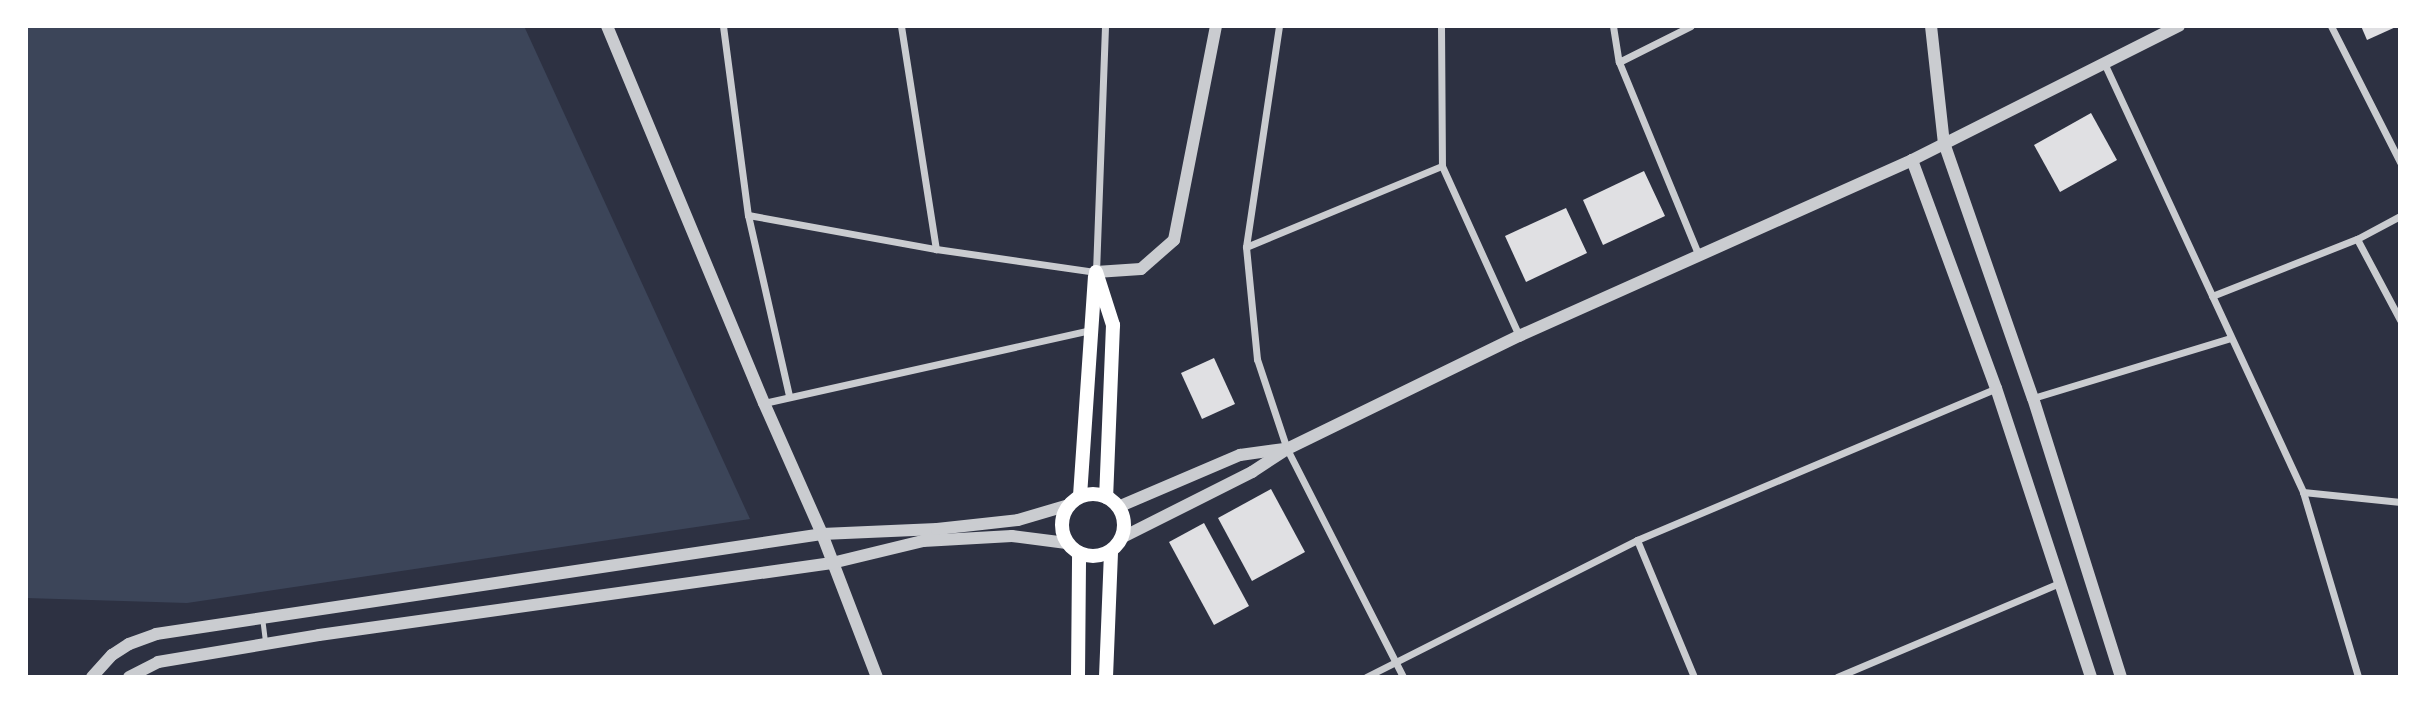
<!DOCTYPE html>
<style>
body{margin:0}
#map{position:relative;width:2426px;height:703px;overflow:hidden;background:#2d3142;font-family:Quicksand,sans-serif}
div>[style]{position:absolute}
.green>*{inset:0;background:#3c4559}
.building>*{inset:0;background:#e0e0e3}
.service>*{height:5px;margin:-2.5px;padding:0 2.5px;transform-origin:2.5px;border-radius:2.5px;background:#caccd0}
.minor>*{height:7px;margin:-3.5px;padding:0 3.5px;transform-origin:3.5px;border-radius:3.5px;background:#caccd0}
.tertiary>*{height:12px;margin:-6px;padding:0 6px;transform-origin:6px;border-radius:6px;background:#caccd0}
.secondary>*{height:14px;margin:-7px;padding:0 7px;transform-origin:7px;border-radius:7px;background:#fff}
.secondary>.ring{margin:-7px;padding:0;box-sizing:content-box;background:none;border:14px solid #fff;border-radius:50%}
span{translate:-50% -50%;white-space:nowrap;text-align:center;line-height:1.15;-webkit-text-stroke:5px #fff;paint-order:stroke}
.frame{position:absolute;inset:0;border:28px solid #fff;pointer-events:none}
</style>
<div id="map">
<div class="green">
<i style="clip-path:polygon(26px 26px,524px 26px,750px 519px,187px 603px,26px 598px)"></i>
</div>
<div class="building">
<i style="clip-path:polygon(2361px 26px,2398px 26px,2367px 40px)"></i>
<i style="clip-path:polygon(2091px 113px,2117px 160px,2060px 192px,2034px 145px)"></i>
<i style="clip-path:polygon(1644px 171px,1665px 216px,1603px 245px,1583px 200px)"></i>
<i style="clip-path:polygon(1566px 208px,1587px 253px,1526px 282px,1505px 236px)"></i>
<i style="clip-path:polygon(1214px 358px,1235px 404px,1202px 419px,1181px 373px)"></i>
<i style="clip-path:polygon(1271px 489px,1305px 552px,1252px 581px,1218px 518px)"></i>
<i style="clip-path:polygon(1204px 523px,1249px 606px,1214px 625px,1169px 542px)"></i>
</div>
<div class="service">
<i style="left:262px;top:617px;width:25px;rotate:83deg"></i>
</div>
<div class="minor">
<i style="left:723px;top:26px;width:191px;rotate:82.5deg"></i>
<i style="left:748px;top:215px;width:185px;rotate:77.2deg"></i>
<i style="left:901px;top:26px;width:226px;rotate:81.1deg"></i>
<i style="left:1279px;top:26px;width:223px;rotate:98.5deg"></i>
<i style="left:1246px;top:247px;width:113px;rotate:84.4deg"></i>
<i style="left:1257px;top:359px;width:95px;rotate:71.6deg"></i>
<i style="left:1287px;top:449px;width:256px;rotate:63deg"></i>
<i style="left:1441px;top:26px;width:140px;rotate:89.6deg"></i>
<i style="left:1442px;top:166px;width:187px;rotate:65.6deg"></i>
<i style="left:1613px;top:26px;width:36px;rotate:81deg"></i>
<i style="left:1619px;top:62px;width:210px;rotate:67.6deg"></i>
<i style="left:2331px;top:26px;width:153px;rotate:63.1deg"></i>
<i style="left:1619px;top:62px;width:80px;rotate:-26.6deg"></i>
<i style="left:2105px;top:65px;width:471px;rotate:65.1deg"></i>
<i style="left:2303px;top:492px;width:193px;rotate:73.4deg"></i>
<i style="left:748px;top:215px;width:191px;rotate:10.3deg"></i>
<i style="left:936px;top:249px;width:162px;rotate:8.2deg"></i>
<i style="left:1096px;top:272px;width:246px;rotate:-87.9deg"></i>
<i style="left:2357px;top:239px;width:92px;rotate:62deg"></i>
<i style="left:1246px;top:247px;width:212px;rotate:-22.5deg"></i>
<i style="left:2212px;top:296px;width:156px;rotate:-21.5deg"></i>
<i style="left:2357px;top:239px;width:49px;rotate:-28.1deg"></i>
<i style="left:2033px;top:398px;width:206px;rotate:-16.9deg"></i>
<i style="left:764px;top:403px;width:334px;rotate:-12.6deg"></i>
<i style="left:2303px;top:492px;width:98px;rotate:5.9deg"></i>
<i style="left:1637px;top:540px;width:148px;rotate:67.4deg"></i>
<i style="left:1366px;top:677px;width:304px;rotate:-26.8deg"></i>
<i style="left:1637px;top:540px;width:390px;rotate:-22.9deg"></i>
<i style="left:1837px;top:677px;width:242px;rotate:-22.9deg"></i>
</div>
<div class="tertiary">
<i style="left:607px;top:26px;width:408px;rotate:67.4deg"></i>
<i style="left:764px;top:403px;width:143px;rotate:66.1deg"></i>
<i style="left:822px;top:534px;width:153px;rotate:69deg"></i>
<i style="left:1931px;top:26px;width:118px;rotate:83.7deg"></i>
<i style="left:1944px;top:143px;width:270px;rotate:70.8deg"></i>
<i style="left:2033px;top:398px;width:293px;rotate:72.5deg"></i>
<i style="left:1912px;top:160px;width:243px;rotate:69.8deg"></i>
<i style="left:1996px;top:388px;width:304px;rotate:71.8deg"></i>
<i style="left:1096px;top:272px;width:45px;rotate:-3.8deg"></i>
<i style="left:1141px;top:269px;width:44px;rotate:-41.3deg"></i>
<i style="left:1174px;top:240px;width:218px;rotate:-78.9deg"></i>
<i style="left:1118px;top:507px;width:133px;rotate:-23.1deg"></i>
<i style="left:1240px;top:455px;width:43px;rotate:-7.9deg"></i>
<i style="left:1121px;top:538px;width:147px;rotate:-26.7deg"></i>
<i style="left:1252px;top:472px;width:42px;rotate:-33.3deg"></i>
<i style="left:1287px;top:449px;width:258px;rotate:-26deg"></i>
<i style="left:1519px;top:336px;width:431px;rotate:-24.1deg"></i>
<i style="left:1912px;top:160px;width:299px;rotate:-26.7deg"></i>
<i style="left:92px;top:677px;width:30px;rotate:-48deg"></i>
<i style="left:112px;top:655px;width:20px;rotate:-33deg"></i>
<i style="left:129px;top:644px;width:29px;rotate:-20deg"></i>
<i style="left:156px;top:634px;width:673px;rotate:-8.54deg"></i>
<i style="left:822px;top:534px;width:115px;rotate:-2.5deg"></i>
<i style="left:937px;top:529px;width:81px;rotate:-6.3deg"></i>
<i style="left:1018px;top:520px;width:53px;rotate:-16.4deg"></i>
<i style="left:129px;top:677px;width:33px;rotate:-27deg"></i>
<i style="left:158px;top:662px;width:163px;rotate:-9.5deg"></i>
<i style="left:319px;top:635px;width:518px;rotate:-7.99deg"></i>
<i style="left:832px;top:563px;width:94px;rotate:-13.6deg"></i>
<i style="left:923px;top:541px;width:89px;rotate:-3.2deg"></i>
<i style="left:1012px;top:536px;width:55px;rotate:7.3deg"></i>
</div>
<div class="secondary">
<i style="left:1096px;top:272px;width:56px;rotate:72.2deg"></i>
<i style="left:1113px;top:325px;width:172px;rotate:92.3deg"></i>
<i class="ring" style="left:1062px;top:494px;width:48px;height:48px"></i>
<i style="left:1080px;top:496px;width:220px;rotate:-86.1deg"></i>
<i style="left:1078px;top:677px;width:124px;rotate:-89.5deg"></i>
<i style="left:1106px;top:677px;width:126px;rotate:-87.7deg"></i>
</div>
<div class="frame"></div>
</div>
